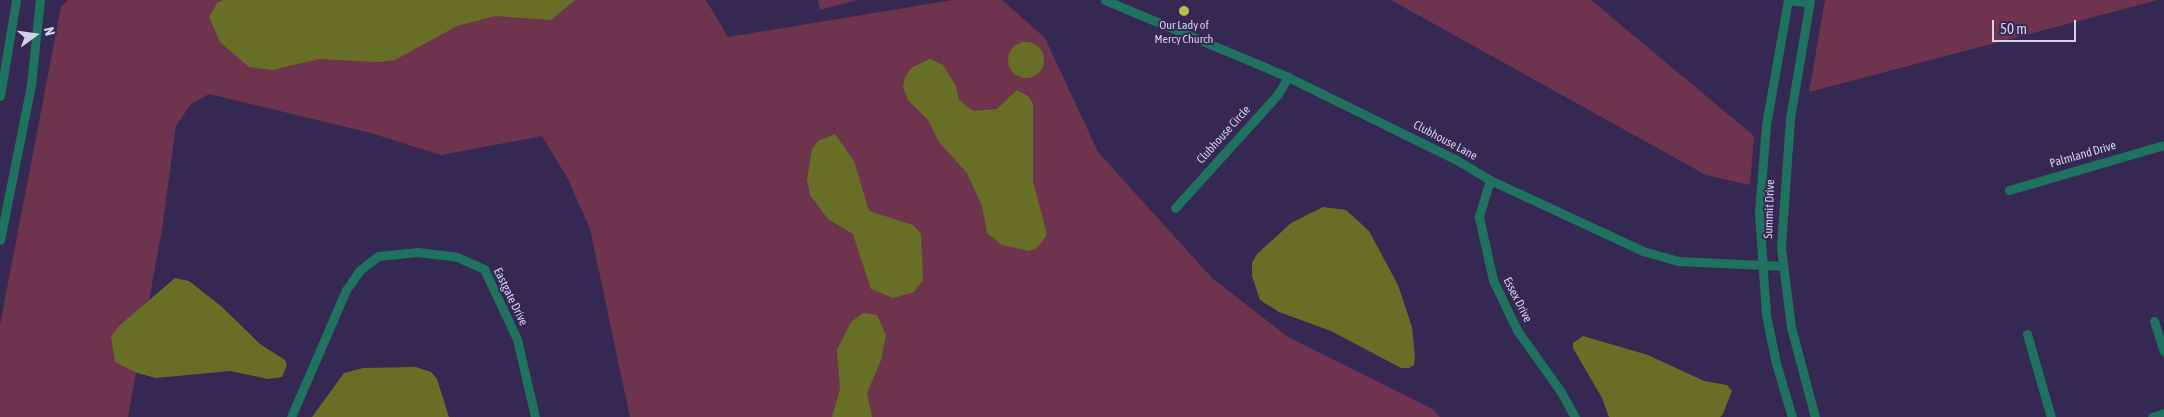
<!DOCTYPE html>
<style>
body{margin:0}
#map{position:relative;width:2164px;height:417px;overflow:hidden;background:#352853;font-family:"Asap Condensed",sans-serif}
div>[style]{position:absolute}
.green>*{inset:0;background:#6f344d}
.water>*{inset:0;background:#666f25}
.round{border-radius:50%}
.street>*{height:9px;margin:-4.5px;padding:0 4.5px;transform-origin:4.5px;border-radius:4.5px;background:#1f7160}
.dots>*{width:14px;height:14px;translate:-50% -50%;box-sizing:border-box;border:2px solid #352853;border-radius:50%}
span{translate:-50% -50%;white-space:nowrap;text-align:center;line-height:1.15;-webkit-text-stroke:4px #352853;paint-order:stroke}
.poi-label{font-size:12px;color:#d6d0eb}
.street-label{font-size:12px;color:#d6d0eb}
.north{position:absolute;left:10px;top:10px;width:50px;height:50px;-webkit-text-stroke:4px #352853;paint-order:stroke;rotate:76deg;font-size:14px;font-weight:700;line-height:20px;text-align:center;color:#d6d0eb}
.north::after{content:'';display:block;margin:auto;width:18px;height:22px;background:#d6d0eb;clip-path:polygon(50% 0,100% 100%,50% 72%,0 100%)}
.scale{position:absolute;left:1992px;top:20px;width:84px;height:22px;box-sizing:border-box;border:2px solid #d6d0eb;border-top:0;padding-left:6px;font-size:15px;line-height:18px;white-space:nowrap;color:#d6d0eb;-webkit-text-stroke:4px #352853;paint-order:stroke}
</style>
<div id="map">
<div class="green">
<i style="clip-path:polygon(68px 0,706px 0,728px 37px,953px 0,1002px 0,1045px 38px,1098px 152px,1212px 278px,1288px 337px,1433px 409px,1440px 417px,630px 417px,590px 229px,568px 179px,542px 136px,441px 155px,371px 133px,209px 94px,191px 104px,176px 126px,162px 229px,128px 417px,0 417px,0 325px,61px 7px)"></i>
<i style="clip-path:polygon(818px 0,857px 0,820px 10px)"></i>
<i style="clip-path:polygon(1391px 0,1591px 0,1754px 136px,1750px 185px,1706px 175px)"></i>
<i style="clip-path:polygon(1825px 0,2158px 0,1809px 92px)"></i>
</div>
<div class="water">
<i style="clip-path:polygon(223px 0,575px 0,551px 20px,495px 16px,457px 26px,395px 60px,378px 62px,319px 59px,272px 70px,249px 67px,220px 42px,209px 17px,217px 3px)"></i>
<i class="round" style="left:1008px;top:42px;width:36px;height:36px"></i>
<i style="clip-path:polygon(930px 59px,943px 65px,956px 86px,959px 100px,973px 111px,997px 109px,1017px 90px,1028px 96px,1033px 104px,1033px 181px,1047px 235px,1037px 248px,1029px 251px,1002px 245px,987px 233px,982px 206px,967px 173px,939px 142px,928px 120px,908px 100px,903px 87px,905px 77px,911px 68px)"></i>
<i style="clip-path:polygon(835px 134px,854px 161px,869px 211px,913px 225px,921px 234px,923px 280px,914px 292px,893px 298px,871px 289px,853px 234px,828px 219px,810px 195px,807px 180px,812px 149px,818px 141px)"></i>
<i style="clip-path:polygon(1323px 207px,1346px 210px,1369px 231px,1398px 285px,1412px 327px,1415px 357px,1414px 365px,1409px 368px,1401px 368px,1331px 331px,1279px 312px,1260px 300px,1252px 276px,1252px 263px,1257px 254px,1291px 223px)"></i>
<i style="clip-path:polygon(175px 278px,189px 281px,222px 307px,260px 344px,285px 360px,287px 365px,282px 377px,268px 379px,230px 371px,156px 378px,137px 373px,115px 362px,111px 337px,119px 326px)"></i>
<i style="clip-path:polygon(863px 313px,877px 315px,886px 335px,881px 360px,867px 393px,872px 417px,832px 417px,840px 389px,837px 350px,851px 322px)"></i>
<i style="clip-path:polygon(1583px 336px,1648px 355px,1704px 381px,1727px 385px,1732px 391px,1723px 414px,1720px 417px,1609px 417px,1602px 398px,1573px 348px,1573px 343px)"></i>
<i style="clip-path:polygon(416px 367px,431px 372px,437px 379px,449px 417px,312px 417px,344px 373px,363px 368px)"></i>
</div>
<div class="street">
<i style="left:1105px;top:0;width:199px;rotate:22.8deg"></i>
<i style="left:1288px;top:77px;width:186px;rotate:26.2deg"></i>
<i style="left:1455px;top:159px;width:41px;rotate:31deg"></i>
<i style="left:1490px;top:180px;width:169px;rotate:24.9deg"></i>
<i style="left:1643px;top:251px;width:36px;rotate:16deg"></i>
<i style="left:1678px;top:261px;width:105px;rotate:2.7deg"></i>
<i style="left:1788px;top:0;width:127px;rotate:100deg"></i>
<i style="left:1766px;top:125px;width:87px;rotate:94.6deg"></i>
<i style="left:1759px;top:212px;width:103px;rotate:86.1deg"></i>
<i style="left:1766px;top:315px;width:49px;rotate:78.2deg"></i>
<i style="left:1776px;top:363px;width:56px;rotate:73.5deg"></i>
<i style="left:1789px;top:0;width:21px;rotate:8deg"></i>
<i style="left:1810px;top:0;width:120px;rotate:99.6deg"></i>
<i style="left:1790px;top:118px;width:130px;rotate:94deg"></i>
<i style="left:1781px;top:248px;width:80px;rotate:82.8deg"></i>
<i style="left:1791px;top:327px;width:93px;rotate:75.1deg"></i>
<i style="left:0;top:96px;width:97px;rotate:-80.5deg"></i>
<i style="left:1490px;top:180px;width:39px;rotate:107deg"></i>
<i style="left:1479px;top:217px;width:65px;rotate:77.5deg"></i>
<i style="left:1493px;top:280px;width:55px;rotate:64.4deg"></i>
<i style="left:1517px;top:330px;width:76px;rotate:54.6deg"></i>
<i style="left:1561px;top:392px;width:29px;rotate:61deg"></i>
<i style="left:2009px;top:190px;width:161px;rotate:-16.2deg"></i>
<i style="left:1175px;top:208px;width:154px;rotate:-47.9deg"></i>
<i style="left:1278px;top:94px;width:20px;rotate:-60deg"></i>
<i style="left:0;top:240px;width:158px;rotate:-78.7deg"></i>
<i style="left:31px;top:85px;width:85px;rotate:-84deg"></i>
<i style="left:2154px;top:321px;width:32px;rotate:72deg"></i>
<i style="left:2027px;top:334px;width:86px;rotate:73.9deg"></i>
<i style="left:291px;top:417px;width:138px;rotate:-66.6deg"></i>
<i style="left:346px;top:290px;width:24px;rotate:-55deg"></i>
<i style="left:360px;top:270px;width:23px;rotate:-38deg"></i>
<i style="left:378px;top:256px;width:40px;rotate:-5.7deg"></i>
<i style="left:418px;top:252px;width:39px;rotate:7deg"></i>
<i style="left:457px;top:257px;width:30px;rotate:24deg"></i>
<i style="left:484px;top:269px;width:77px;rotate:64.8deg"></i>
<i style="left:517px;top:339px;width:80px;rotate:77deg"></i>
<i style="left:2152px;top:417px;width:13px;rotate:-18deg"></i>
</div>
<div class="dots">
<i style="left:1184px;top:11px;background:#b3c24b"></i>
</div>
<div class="poi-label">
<span style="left:1184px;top:33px">Our Lady of<br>Mercy Church</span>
</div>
<div class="street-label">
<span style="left:1224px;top:135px;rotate:-48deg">Clubhouse Circle</span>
<span style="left:1445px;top:141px;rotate:28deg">Clubhouse Lane</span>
<span style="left:2083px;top:155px;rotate:-16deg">Palmland Drive</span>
<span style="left:1770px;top:209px;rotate:-88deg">Summit Drive</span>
<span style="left:510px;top:297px;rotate:64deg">Eastgate Drive</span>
<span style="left:1517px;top:300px;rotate:63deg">Essex Drive</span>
</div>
<div class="north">N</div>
<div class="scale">50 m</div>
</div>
